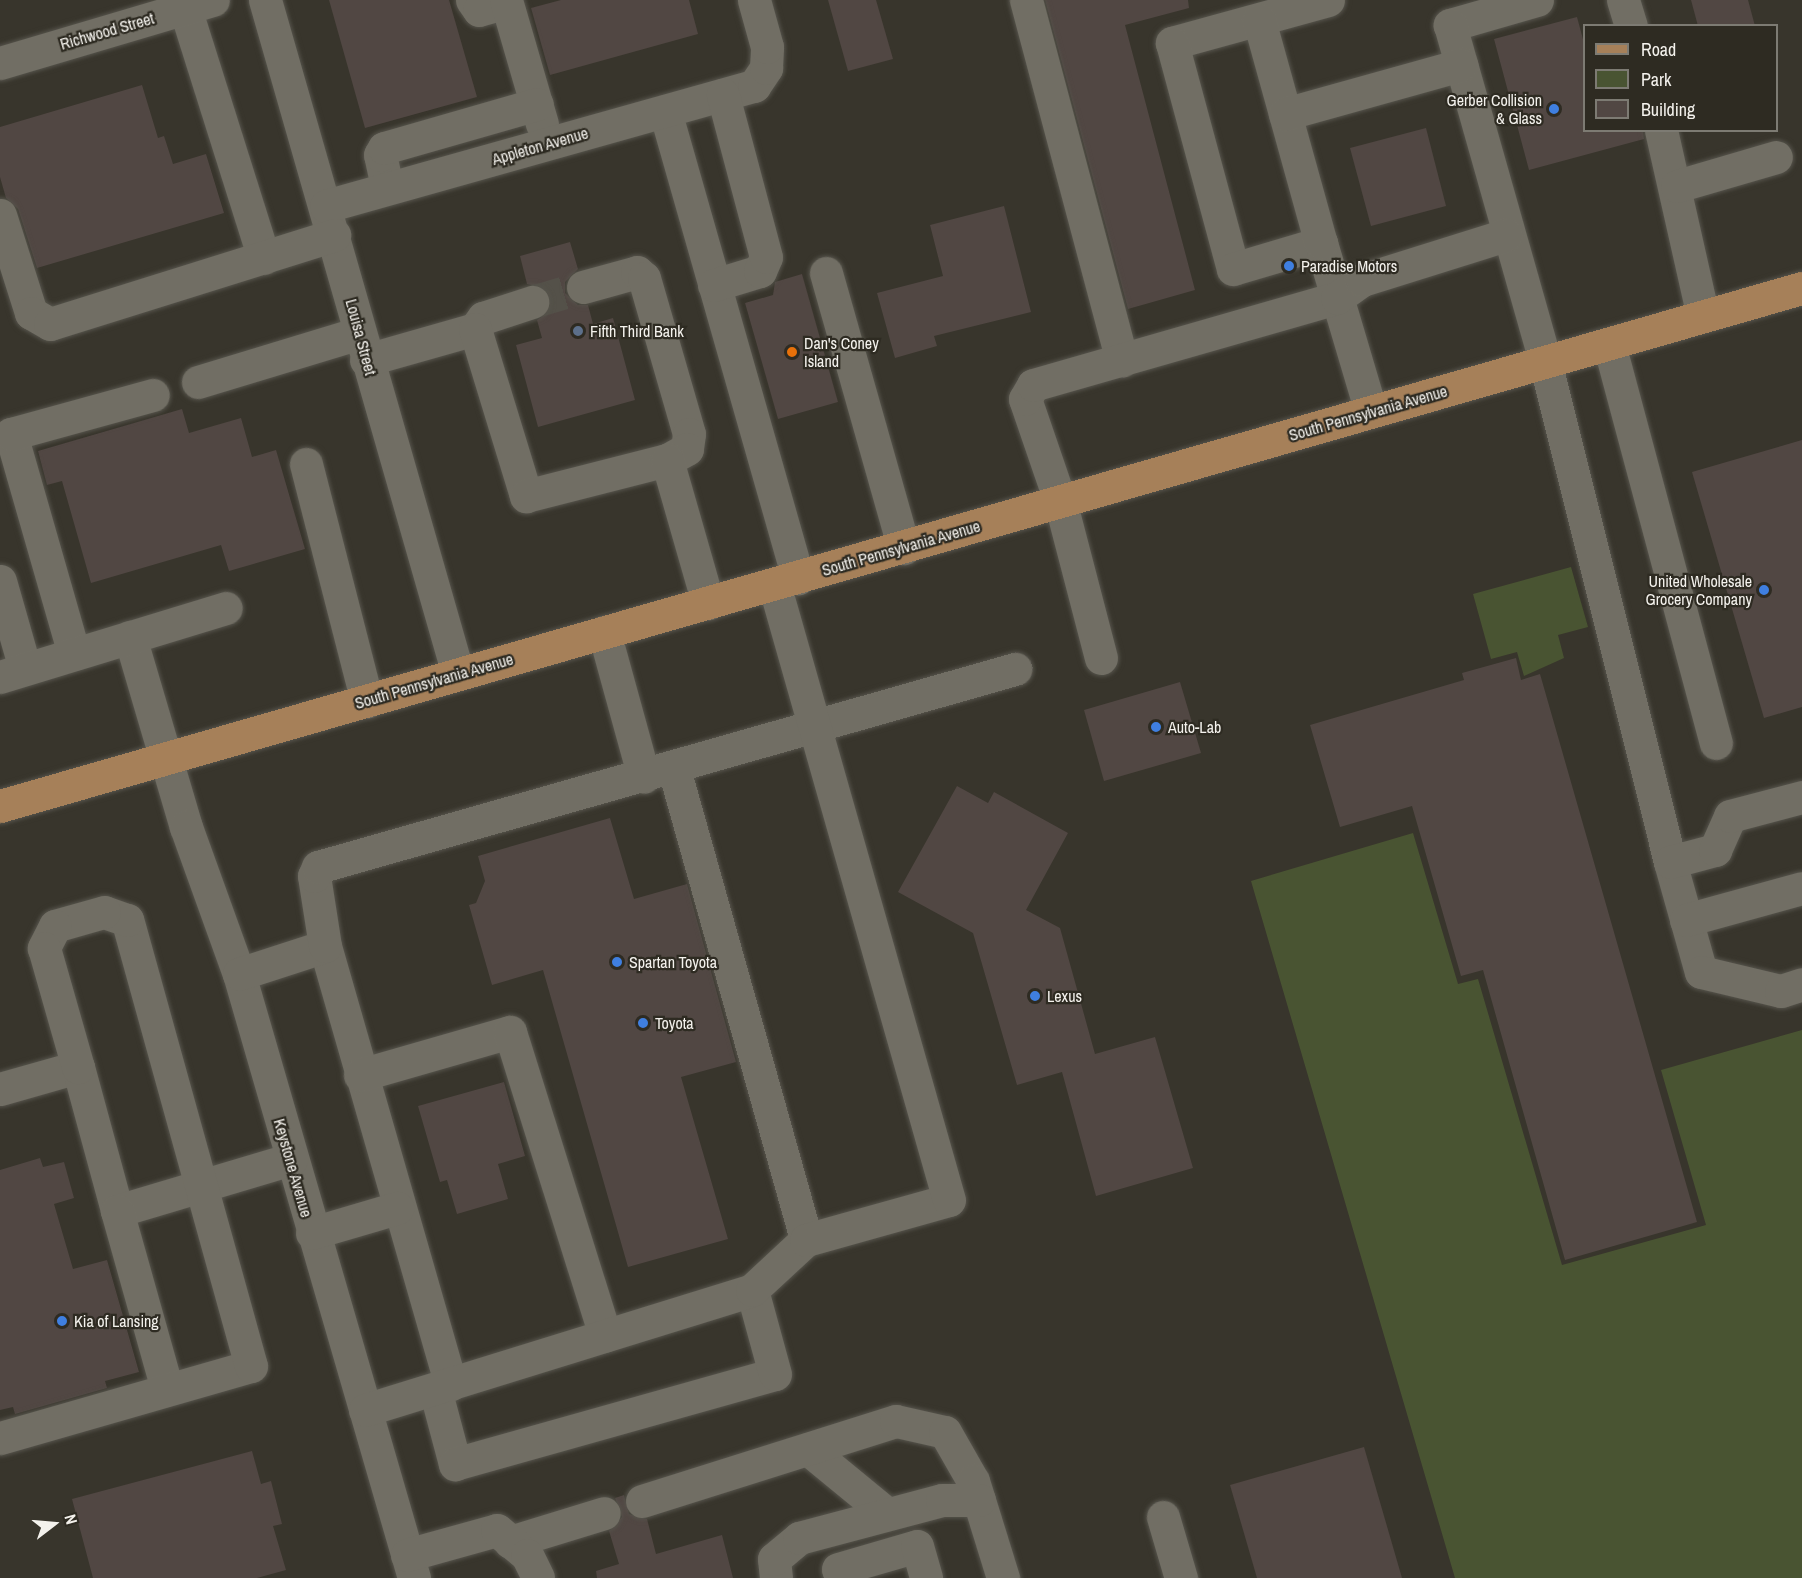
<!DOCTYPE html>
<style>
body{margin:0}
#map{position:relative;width:1802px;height:1578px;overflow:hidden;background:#38352c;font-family:"Archivo Narrow",sans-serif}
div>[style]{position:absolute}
.green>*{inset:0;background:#495432}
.building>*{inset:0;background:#514743}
.minor-tunnel>*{height:33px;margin-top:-16.5px;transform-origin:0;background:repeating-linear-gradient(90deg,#545149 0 33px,transparent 0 49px)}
.roads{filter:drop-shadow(0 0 2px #56544c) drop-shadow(0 0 2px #56544c)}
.minor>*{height:33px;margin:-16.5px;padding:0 16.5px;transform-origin:16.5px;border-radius:16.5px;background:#716e64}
.major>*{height:33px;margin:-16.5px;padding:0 16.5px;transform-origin:16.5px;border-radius:16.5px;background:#a68059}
.dots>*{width:16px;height:16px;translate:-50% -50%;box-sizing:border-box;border:3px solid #2e2b22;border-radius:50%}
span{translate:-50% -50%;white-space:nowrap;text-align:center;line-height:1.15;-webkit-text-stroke:4.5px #2e2b22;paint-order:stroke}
.street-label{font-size:16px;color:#f4f2ed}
.poi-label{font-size:16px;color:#f4f2ed}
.right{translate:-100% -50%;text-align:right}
.left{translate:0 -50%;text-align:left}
.legend{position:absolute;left:1583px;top:24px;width:195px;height:108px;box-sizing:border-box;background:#2e2b22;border:2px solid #7d7b73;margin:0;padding:8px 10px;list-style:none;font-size:18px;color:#f4f2ed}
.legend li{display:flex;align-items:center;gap:12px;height:30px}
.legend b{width:30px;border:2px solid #7d7b73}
.north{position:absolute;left:24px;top:1494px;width:60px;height:60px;-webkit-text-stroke:4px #2e2b22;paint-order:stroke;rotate:74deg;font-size:16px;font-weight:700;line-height:24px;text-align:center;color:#f4f2ed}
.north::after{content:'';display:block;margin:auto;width:21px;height:27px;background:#f4f2ed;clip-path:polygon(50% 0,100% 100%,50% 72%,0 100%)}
</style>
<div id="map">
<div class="green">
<i style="clip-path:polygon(1571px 567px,1588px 627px,1558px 635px,1564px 658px,1524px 676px,1517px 652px,1491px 659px,1473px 594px)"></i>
<i style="clip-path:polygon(1413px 833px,1458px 984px,1478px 979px,1562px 1265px,1706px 1225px,1661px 1070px,1802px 1030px,1802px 1578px,1455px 1578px,1251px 881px)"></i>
</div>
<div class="building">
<i style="clip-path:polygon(329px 0,449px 0,477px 97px,365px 128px)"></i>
<i style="clip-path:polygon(561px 0,689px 0,698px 34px,550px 75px,531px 8px)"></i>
<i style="clip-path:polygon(828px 0,876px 0,893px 59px,848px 71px)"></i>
<i style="clip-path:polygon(1045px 0,1188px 0,1189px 8px,1125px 25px,1195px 290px,1128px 309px)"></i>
<i style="clip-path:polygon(1691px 0,1748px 0,1755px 26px,1698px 26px)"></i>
<i style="clip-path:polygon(1577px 17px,1584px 43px,1584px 130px,1643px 130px,1644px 139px,1529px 170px,1494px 39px)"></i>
<i style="clip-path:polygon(142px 85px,158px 138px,164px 136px,173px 164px,206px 154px,224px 213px,37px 268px,18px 209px,6px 198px,0 177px,0 127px)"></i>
<i style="clip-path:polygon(1426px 128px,1446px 206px,1371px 226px,1350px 148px)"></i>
<i style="clip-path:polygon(1004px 206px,1031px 312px,934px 336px,937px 346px,895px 358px,877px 293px,943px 276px,930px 225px)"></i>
<i style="clip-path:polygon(570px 242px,578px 269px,565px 282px,565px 293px,578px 305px,588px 305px,593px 324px,613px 318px,635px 400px,538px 427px,516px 345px,542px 338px,537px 320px,546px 314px,550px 297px,544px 288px,527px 284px,520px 256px)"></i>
<i style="clip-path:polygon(802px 274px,838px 402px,778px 419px,745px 303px,773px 295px,775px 282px)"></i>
<i style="clip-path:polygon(182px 409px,189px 433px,241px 418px,252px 457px,276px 450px,305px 549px,229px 571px,221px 545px,91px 583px,62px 481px,47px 485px,38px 451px)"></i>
<i style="clip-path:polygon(1802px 440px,1802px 707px,1764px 718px,1692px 472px)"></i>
<i style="clip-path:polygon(1516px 658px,1521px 680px,1540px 674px,1697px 1222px,1565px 1260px,1483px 970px,1461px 976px,1412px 806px,1340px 827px,1310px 725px,1464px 680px,1462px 673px)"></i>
<i style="clip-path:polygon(1180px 682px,1201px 753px,1104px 781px,1084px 710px)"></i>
<i style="clip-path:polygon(957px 786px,988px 803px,994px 792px,1068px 833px,1026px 910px,1060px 928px,1095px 1054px,1155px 1037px,1193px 1168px,1096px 1196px,1062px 1072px,1017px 1085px,973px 933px,898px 892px)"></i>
<i style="clip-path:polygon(610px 818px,634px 899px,687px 884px,736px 1062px,681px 1077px,728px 1239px,628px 1267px,543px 970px,492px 985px,469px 905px,476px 903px,485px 881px,478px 856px)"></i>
<i style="clip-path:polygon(504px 1082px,525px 1156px,498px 1164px,508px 1199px,457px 1214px,447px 1180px,440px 1182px,418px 1106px)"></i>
<i style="clip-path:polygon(40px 1158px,43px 1167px,64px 1162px,74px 1198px,54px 1204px,73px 1269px,107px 1260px,139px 1372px,105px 1381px,107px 1388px,15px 1414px,13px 1407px,0 1410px,0 1170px)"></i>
<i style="clip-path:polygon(1364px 1447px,1402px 1578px,1257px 1578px,1230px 1485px)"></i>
<i style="clip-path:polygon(252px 1451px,261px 1484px,271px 1481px,282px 1524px,273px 1526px,286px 1570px,257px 1578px,93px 1578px,72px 1499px)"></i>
<i style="clip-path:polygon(624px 1495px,629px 1514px,647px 1519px,656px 1554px,722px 1535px,733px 1578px,597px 1578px,596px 1571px,619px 1564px,609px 1531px,622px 1517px,615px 1498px)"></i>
</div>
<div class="minor-tunnel">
<i style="left:532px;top:302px;width:53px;rotate:-16.4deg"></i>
</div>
<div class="roads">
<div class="minor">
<i style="left:265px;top:0;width:701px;rotate:74.02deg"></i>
<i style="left:472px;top:0;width:12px;rotate:55deg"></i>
<i style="left:479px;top:10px;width:26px;rotate:-16deg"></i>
<i style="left:506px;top:0;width:129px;rotate:73.8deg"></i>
<i style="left:1026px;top:0;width:373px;rotate:75.1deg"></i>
<i style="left:1328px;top:0;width:162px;rotate:164.6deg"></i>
<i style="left:1172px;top:43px;width:234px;rotate:74.9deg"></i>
<i style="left:1233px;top:269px;width:92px;rotate:-16.5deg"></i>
<i style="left:1321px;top:243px;width:176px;rotate:73.5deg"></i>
<i style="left:1537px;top:0;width:91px;rotate:164deg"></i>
<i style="left:1450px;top:25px;width:349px;rotate:74.2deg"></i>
<i style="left:1545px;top:361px;width:516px;rotate:75.99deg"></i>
<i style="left:1670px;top:862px;width:114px;rotate:74.3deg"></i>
<i style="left:1701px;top:972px;width:82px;rotate:13.4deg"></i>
<i style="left:1781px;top:991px;width:22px;rotate:-18deg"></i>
<i style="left:1623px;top:0;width:27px;rotate:73deg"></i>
<i style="left:185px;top:8px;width:262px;rotate:72.5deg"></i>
<i style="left:1259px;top:20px;width:231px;rotate:74.5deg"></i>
<i style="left:0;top:63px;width:222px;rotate:-16.5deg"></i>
<i style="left:665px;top:111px;width:486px;rotate:74.1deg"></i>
<i style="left:1285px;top:114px;width:183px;rotate:-15.6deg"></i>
<i style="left:1661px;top:130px;width:191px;rotate:77.3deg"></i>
<i style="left:1677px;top:186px;width:103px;rotate:-16.3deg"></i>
<i style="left:387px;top:187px;width:33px;rotate:-102deg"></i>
<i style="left:380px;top:155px;width:8px;rotate:-60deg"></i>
<i style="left:384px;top:148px;width:159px;rotate:-16deg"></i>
<i style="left:326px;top:206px;width:445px;rotate:-15.7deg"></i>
<i style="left:754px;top:86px;width:22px;rotate:-56deg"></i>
<i style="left:766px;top:68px;width:21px;rotate:-87deg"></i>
<i style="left:767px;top:47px;width:49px;rotate:-105.5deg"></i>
<i style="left:0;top:215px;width:103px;rotate:72.4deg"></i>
<i style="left:31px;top:313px;width:22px;rotate:30deg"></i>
<i style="left:50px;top:324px;width:298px;rotate:-17.4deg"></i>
<i style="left:826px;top:273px;width:286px;rotate:74.2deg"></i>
<i style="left:714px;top:285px;width:48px;rotate:-16.9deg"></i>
<i style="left:760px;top:271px;width:15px;rotate:-67deg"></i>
<i style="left:766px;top:257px;width:168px;rotate:-104.9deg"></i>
<i style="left:583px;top:287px;width:56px;rotate:-15.5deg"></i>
<i style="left:637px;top:272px;width:9px;rotate:41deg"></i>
<i style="left:644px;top:278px;width:162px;rotate:73.9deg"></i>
<i style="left:689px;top:434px;width:15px;rotate:98deg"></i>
<i style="left:687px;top:449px;width:23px;rotate:151deg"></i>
<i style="left:475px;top:329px;width:14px;rotate:-54deg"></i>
<i style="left:483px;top:318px;width:52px;rotate:-18.1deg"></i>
<i style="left:1609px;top:344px;width:413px;rotate:75deg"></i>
<i style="left:366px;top:360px;width:113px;rotate:-15.9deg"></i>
<i style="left:475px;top:329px;width:175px;rotate:73deg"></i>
<i style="left:526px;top:496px;width:146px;rotate:-14.3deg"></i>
<i style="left:667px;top:460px;width:149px;rotate:74deg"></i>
<i style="left:198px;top:382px;width:168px;rotate:-16.9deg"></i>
<i style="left:306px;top:464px;width:245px;rotate:75.6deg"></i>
<i style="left:0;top:581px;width:91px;rotate:74.1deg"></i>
<i style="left:604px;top:632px;width:150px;rotate:74.6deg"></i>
<i style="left:130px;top:637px;width:198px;rotate:73.6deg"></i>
<i style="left:186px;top:827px;width:156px;rotate:70.2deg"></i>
<i style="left:239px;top:974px;width:629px;rotate:73.84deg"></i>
<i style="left:74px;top:654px;width:229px;rotate:-106deg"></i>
<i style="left:11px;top:434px;width:147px;rotate:-15.4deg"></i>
<i style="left:1101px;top:658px;width:162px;rotate:-104.6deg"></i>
<i style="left:1060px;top:501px;width:108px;rotate:-108.9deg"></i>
<i style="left:1025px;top:399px;width:16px;rotate:-60deg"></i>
<i style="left:1033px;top:385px;width:316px;rotate:-16deg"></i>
<i style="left:1337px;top:298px;width:31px;rotate:-36deg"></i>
<i style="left:1362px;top:280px;width:151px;rotate:-17.4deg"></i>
<i style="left:0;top:677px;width:236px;rotate:-17deg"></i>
<i style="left:674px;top:769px;width:489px;rotate:74.3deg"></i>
<i style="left:1670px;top:862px;width:47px;rotate:-14.9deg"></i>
<i style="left:1715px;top:850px;width:37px;rotate:-66deg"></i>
<i style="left:1730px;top:816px;width:74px;rotate:-14.8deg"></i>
<i style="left:1686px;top:920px;width:120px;rotate:-15.4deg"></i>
<i style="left:325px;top:946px;width:456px;rotate:74deg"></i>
<i style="left:239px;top:974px;width:90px;rotate:-18deg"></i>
<i style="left:325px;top:946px;width:71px;rotate:-98.9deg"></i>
<i style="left:314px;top:876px;width:10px;rotate:-66deg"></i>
<i style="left:318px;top:867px;width:725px;rotate:-15.86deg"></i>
<i style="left:360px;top:1075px;width:156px;rotate:-16deg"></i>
<i style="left:510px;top:1032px;width:318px;rotate:72.6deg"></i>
<i style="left:0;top:1089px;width:81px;rotate:-15.8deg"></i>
<i style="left:78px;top:1067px;width:149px;rotate:74.8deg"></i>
<i style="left:117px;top:1211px;width:182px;rotate:-16.6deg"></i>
<i style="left:117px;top:1211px;width:185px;rotate:74.3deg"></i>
<i style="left:312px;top:1233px;width:89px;rotate:-16.4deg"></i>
<i style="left:435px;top:1389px;width:78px;rotate:75.1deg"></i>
<i style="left:455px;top:1464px;width:332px;rotate:-15.7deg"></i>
<i style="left:775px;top:1374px;width:87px;rotate:-105.3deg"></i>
<i style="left:365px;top:1410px;width:405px;rotate:-17.2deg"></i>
<i style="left:752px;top:1290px;width:74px;rotate:-42.8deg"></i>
<i style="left:806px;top:1240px;width:148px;rotate:-15.6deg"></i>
<i style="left:949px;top:1200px;width:640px;rotate:-105.86deg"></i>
<i style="left:0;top:1438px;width:261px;rotate:-16deg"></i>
<i style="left:251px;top:1366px;width:463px;rotate:-105.5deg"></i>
<i style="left:127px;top:920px;width:24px;rotate:-161deg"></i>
<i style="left:104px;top:912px;width:51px;rotate:164.1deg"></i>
<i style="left:55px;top:926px;width:25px;rotate:117deg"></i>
<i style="left:44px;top:948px;width:124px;rotate:74.1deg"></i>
<i style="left:808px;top:1449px;width:102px;rotate:39.4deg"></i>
<i style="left:642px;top:1501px;width:266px;rotate:-17.5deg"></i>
<i style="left:896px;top:1421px;width:50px;rotate:12.7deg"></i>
<i style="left:945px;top:1432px;width:56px;rotate:60.3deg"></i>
<i style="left:973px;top:1481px;width:102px;rotate:72.8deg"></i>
<i style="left:1163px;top:1517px;width:64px;rotate:73.6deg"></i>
<i style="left:510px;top:1542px;width:98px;rotate:-17.1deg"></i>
<i style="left:407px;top:1555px;width:93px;rotate:-15.5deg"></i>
<i style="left:497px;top:1530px;width:39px;rotate:40deg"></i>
<i style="left:527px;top:1555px;width:25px;rotate:64deg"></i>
<i style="left:776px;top:1578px;width:19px;rotate:-96deg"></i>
<i style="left:774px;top:1559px;width:33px;rotate:-40deg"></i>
<i style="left:799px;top:1538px;width:148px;rotate:-14.9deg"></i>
<i style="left:942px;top:1500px;width:37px"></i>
<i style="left:841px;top:1578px;width:9px;rotate:-108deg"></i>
<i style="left:838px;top:1569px;width:82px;rotate:-16.2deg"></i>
<i style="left:917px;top:1546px;width:33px;rotate:74deg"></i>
</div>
<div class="major">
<i style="left:0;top:806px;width:1875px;rotate:-16.04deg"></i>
</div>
</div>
<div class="dots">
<i style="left:1554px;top:109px;background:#3f7fe0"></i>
<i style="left:1289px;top:266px;background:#3f7fe0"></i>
<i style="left:578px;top:331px;background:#5c6f8a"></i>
<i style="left:792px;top:352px;background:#e8710a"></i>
<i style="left:1764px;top:590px;background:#3f7fe0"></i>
<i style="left:1156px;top:727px;background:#3f7fe0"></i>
<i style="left:617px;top:962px;background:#3f7fe0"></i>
<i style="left:1035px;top:996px;background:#3f7fe0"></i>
<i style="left:643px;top:1023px;background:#3f7fe0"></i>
<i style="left:62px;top:1321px;background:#3f7fe0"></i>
</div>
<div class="street-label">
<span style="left:107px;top:31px;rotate:-16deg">Richwood Street</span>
<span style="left:540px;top:146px;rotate:-16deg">Appleton Avenue</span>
<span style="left:361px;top:337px;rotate:75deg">Louisa Street</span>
<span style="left:1368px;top:413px;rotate:-16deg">South Pennsylvania Avenue</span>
<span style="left:901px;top:548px;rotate:-16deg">South Pennsylvania Avenue</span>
<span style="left:434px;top:681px;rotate:-16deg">South Pennsylvania Avenue</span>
<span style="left:293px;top:1168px;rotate:74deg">Keystone Avenue</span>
</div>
<div class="poi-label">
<span class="right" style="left:1542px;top:109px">Gerber Collision<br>&amp; Glass</span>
<span class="left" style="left:1301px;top:266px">Paradise Motors</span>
<span class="left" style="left:590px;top:331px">Fifth Third Bank</span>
<span class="left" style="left:804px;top:352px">Dan's Coney<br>Island</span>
<span class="right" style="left:1752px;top:590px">United Wholesale<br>Grocery Company</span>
<span class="left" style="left:1168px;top:727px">Auto-Lab</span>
<span class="left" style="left:629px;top:962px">Spartan Toyota</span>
<span class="left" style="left:1047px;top:996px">Lexus</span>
<span class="left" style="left:655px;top:1023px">Toyota</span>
<span class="left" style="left:74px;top:1321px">Kia of Lansing</span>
</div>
<ul class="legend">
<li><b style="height:8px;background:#a68059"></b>Road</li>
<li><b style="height:16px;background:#495432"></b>Park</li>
<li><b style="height:16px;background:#514743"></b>Building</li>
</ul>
<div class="north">N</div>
</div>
